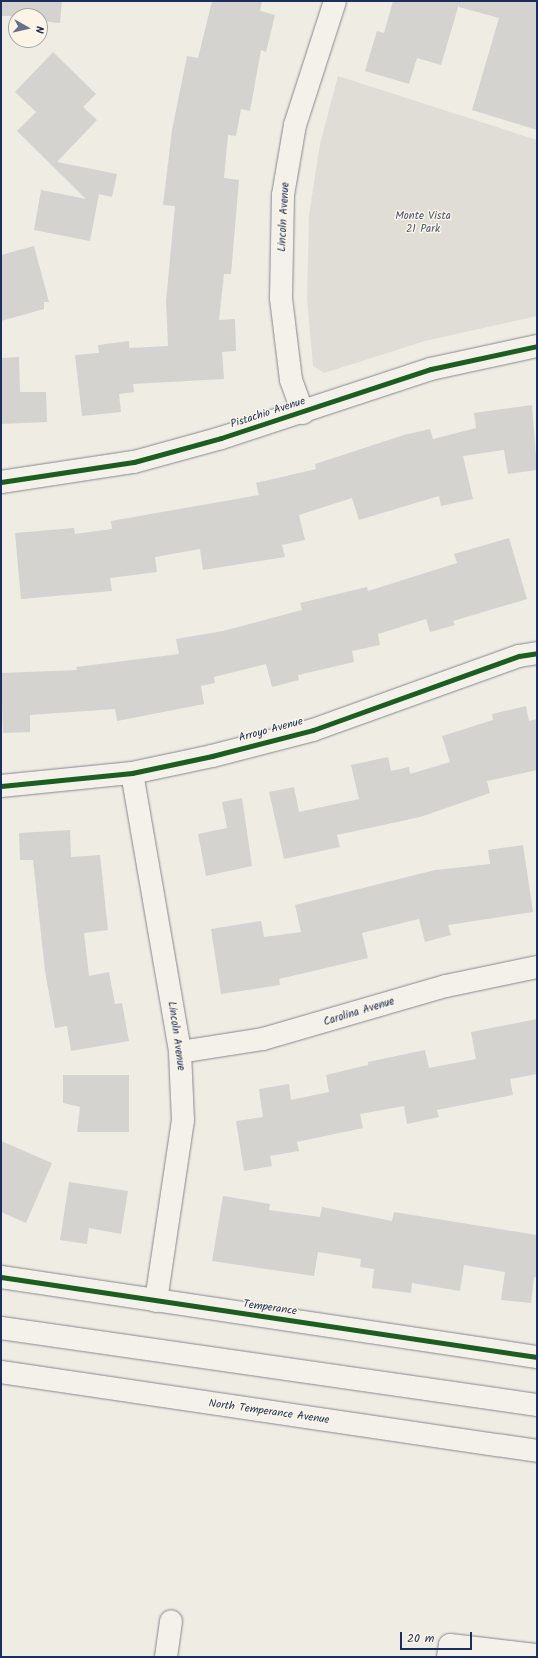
<!DOCTYPE html>
<style>
body{margin:0}
#map{position:relative;width:538px;height:1658px;overflow:hidden;background:#efece4;font-family:Kalam,sans-serif}
div>[style]{position:absolute}
.green>*{inset:0;background:#e0ddd7}
.building>*{inset:0;background:#d5d3d0}
.roads{filter:drop-shadow(0 0 1px #86898e) drop-shadow(0 0 1px #86898e)}
.minor>*{height:22px;margin:-11px;padding:0 11px;transform-origin:11px;border-radius:11px;background:#f4f1eb}
.major>*{height:22px;margin:-11px;padding:0 11px;transform-origin:11px;border-radius:11px;background:#f4f1eb}
.cycleway>*{height:5px;margin:-2.5px;padding:0 2.5px;transform-origin:2.5px;border-radius:2.5px;background:#1b5e20}
span{translate:-50% -50%;white-space:nowrap;text-align:center;line-height:1.15;-webkit-text-stroke:3px #fcf5e5;paint-order:stroke}
.street-label{font-size:11px;color:#1b2f5e}
.park-label{font-size:11px;color:#49587a}
.frame{position:absolute;inset:0;border:2px solid #1b2f5e;pointer-events:none}
.north{position:absolute;left:8px;top:8px;width:40px;height:40px;box-sizing:border-box;background:#fcf5e5;border:1px solid #a2a6af;border-radius:50%;rotate:98deg;font-size:11px;font-weight:700;line-height:16px;text-align:center;color:#1b2f5e}
.north::after{content:'';display:block;margin:auto;width:14px;height:18px;background:#65718d;clip-path:polygon(50% 0,100% 100%,50% 72%,0 100%)}
.scale{position:absolute;left:400px;top:1632px;width:72px;height:18px;box-sizing:border-box;border:2px solid #1b2f5e;border-top:0;padding-left:5px;font-size:12px;line-height:14px;white-space:nowrap;color:#1b2f5e;-webkit-text-stroke:3px #fcf5e5;paint-order:stroke}
</style>
<div id="map">
<div class="green">
<i style="clip-path:polygon(338px 76px,537px 140px,537px 316px,425px 341px,324px 373px,313px 366px,307px 299px,309px 215px,320px 144px)"></i>
</div>
<div class="building">
<i style="clip-path:polygon(1px 1px,62px 1px,60px 23px,40px 21px,40px 16px,1px 16px)"></i>
<i style="clip-path:polygon(212px 1px,262px 1px,260px 11px,275px 15px,266px 52px,261px 50px,250px 111px,241px 109px,236px 136px,228px 135px,224px 178px,239px 180px,231px 274px,224px 274px,219px 320px,235px 319px,236px 351px,222px 352px,224px 379px,133px 384px,134px 392px,119px 394px,121px 412px,82px 416px,75px 355px,99px 353px,98px 345px,129px 341px,129px 348px,168px 346px,166px 301px,175px 206px,163px 205px,172px 130px,187px 56px,198px 58px)"></i>
<i style="clip-path:polygon(393px 1px,537px 1px,537px 130px,472px 110px,499px 18px,459px 7px,459px 4px,441px 65px,417px 58px,409px 84px,365px 71px,377px 31px,384px 33px)"></i>
<i style="clip-path:polygon(53px 52px,96px 94px,83px 107px,97px 120px,57px 162px,117px 174px,112px 197px,99px 194px,90px 241px,34px 230px,41px 190px,86px 199px,17px 131px,36px 112px,15px 92px)"></i>
<i style="clip-path:polygon(34px 246px,49px 302px,44px 302px,44px 309px,1px 321px,1px 255px)"></i>
<i style="clip-path:polygon(19px 357px,20px 392px,46px 392px,47px 422px,1px 424px,1px 358px)"></i>
<i style="clip-path:polygon(532px 405px,537px 470px,508px 474px,504px 450px,463px 456px,473px 499px,441px 506px,439px 496px,359px 520px,352px 498px,299px 515px,305px 540px,282px 545px,285px 557px,203px 570px,200px 549px,155px 557px,157px 572px,110px 578px,112px 591px,21px 599px,15px 533px,74px 528px,75px 534px,112px 529px,111px 521px,259px 495px,256px 483px,316px 469px,315px 464px,404px 435px,430px 429px,433px 439px,476px 428px,474px 413px)"></i>
<i style="clip-path:polygon(509px 538px,527px 599px,453px 621px,455px 625px,430px 632px,426px 619px,378px 634px,380px 645px,352px 651px,354px 662px,298px 675px,299px 680px,272px 687px,266px 664px,214px 677px,215px 683px,201px 686px,204px 704px,117px 721px,115px 709px,30px 715px,30px 732px,3px 733px,1px 673px,77px 670px,76px 667px,179px 654px,176px 639px,223px 631px,302px 610px,300px 603px,367px 587px,368px 591px,457px 563px,454px 554px)"></i>
<i style="clip-path:polygon(526px 706px,529px 721px,537px 719px,537px 770px,487px 781px,490px 793px,420px 817px,337px 835px,340px 847px,284px 859px,269px 792px,294px 787px,299px 812px,359px 799px,351px 765px,388px 757px,391px 771px,409px 767px,410px 774px,450px 762px,442px 736px,493px 720px,492px 714px)"></i>
<i style="clip-path:polygon(242px 798px,252px 866px,206px 876px,198px 834px,227px 828px,222px 802px)"></i>
<i style="clip-path:polygon(70px 830px,71px 857px,100px 855px,108px 930px,84px 933px,89px 976px,109px 972px,115px 1004px,122px 1003px,129px 1041px,71px 1051px,67px 1026px,55px 1028px,45px 971px,33px 860px,20px 860px,19px 833px)"></i>
<i style="clip-path:polygon(523px 845px,533px 912px,448px 925px,451px 935px,425px 942px,419px 919px,362px 933px,368px 958px,279px 979px,280px 985px,221px 994px,211px 929px,261px 921px,264px 937px,301px 932px,295px 905px,435px 870px,490px 864px,488px 850px)"></i>
<i style="clip-path:polygon(537px 1019px,537px 1074px,510px 1079px,513px 1095px,437px 1110px,439px 1117px,407px 1124px,404px 1106px,360px 1114px,363px 1128px,297px 1142px,299px 1151px,270px 1156px,272px 1166px,244px 1171px,236px 1121px,263px 1117px,259px 1089px,289px 1084px,291px 1100px,329px 1092px,326px 1075px,368px 1065px,368px 1062px,425px 1050px,429px 1068px,476px 1059px,471px 1032px)"></i>
<i style="clip-path:polygon(63px 1075px,129px 1075px,129px 1132px,77px 1132px,80px 1107px,63px 1103px)"></i>
<i style="clip-path:polygon(1px 1141px,52px 1163px,26px 1223px,1px 1212px)"></i>
<i style="clip-path:polygon(69px 1182px,128px 1191px,121px 1234px,89px 1228px,87px 1244px,60px 1240px)"></i>
<i style="clip-path:polygon(223px 1196px,270px 1204px,269px 1210px,320px 1217px,322px 1207px,392px 1221px,394px 1212px,537px 1235px,537px 1278px,534px 1277px,531px 1303px,501px 1300px,505px 1272px,464px 1265px,460px 1291px,412px 1283px,411px 1293px,372px 1288px,374px 1269px,360px 1267px,361px 1259px,318px 1252px,314px 1276px,212px 1261px)"></i>
</div>
<div class="roads">
<div class="minor">
<i style="left:303px;top:413px;width:35px;rotate:-110deg"></i>
<i style="left:291px;top:380px;width:83px;rotate:-97deg"></i>
<i style="left:281px;top:298px;width:103px;rotate:-88.9deg"></i>
<i style="left:283px;top:195px;width:71px;rotate:-80.3deg"></i>
<i style="left:295px;top:125px;width:130px;rotate:-72.1deg"></i>
<i style="left:1px;top:482px;width:134px;rotate:-8.6deg"></i>
<i style="left:134px;top:462px;width:90px;rotate:-15.4deg"></i>
<i style="left:221px;top:438px;width:221px;rotate:-18.2deg"></i>
<i style="left:431px;top:369px;width:108px;rotate:-12.2deg"></i>
<i style="left:132px;top:773px;width:283px;rotate:80.2deg"></i>
<i style="left:180px;top:1052px;width:68px;rotate:87.5deg"></i>
<i style="left:183px;top:1120px;width:183px;rotate:98.5deg"></i>
<i style="left:1px;top:786px;width:132px;rotate:-5.7deg"></i>
<i style="left:132px;top:773px;width:82px;rotate:-12deg"></i>
<i style="left:212px;top:756px;width:104px;rotate:-14.4deg"></i>
<i style="left:313px;top:730px;width:219px;rotate:-19.8deg"></i>
<i style="left:519px;top:656px;width:18px;rotate:-9deg"></i>
<i style="left:180px;top:1052px;width:84px;rotate:-8.9deg"></i>
<i style="left:263px;top:1039px;width:191px;rotate:-16.2deg"></i>
<i style="left:446px;top:986px;width:93px;rotate:-11.8deg"></i>
<i style="left:1px;top:1277px;width:542px;rotate:8.49deg"></i>
<i style="left:166px;top:1657px;width:36px;rotate:-82deg"></i>
<i style="left:448px;top:1657px;width:12px;rotate:-81deg"></i>
<i style="left:450px;top:1645px;width:88px;rotate:6.6deg"></i>
</div>
<div class="major">
<i style="left:1px;top:1328px;width:542px;rotate:8.17deg"></i>
<i style="left:1px;top:1372px;width:542px;rotate:8.38deg"></i>
</div>
</div>
<div class="cycleway">
<i style="left:1px;top:482px;width:134px;rotate:-8.6deg"></i>
<i style="left:134px;top:462px;width:90px;rotate:-15.4deg"></i>
<i style="left:221px;top:438px;width:221px;rotate:-18.2deg"></i>
<i style="left:431px;top:369px;width:108px;rotate:-12.2deg"></i>
<i style="left:1px;top:786px;width:132px;rotate:-5.7deg"></i>
<i style="left:132px;top:773px;width:82px;rotate:-12deg"></i>
<i style="left:212px;top:756px;width:104px;rotate:-14.4deg"></i>
<i style="left:313px;top:730px;width:219px;rotate:-19.8deg"></i>
<i style="left:519px;top:656px;width:18px;rotate:-9deg"></i>
<i style="left:1px;top:1277px;width:542px;rotate:8.49deg"></i>
</div>
<div class="street-label">
<span style="left:284px;top:217px;rotate:-87deg">Lincoln Avenue</span>
<span style="left:268px;top:413px;rotate:-18deg">Pistachio Avenue</span>
<span style="left:271px;top:730px;rotate:-15deg">Arroyo Avenue</span>
<span style="left:359px;top:1012px;rotate:-17deg">Carolina Avenue</span>
<span style="left:176px;top:1036px;rotate:82deg">Lincoln Avenue</span>
<span style="left:270px;top:1308px;rotate:8deg">Temperance</span>
<span style="left:269px;top:1412px;rotate:8deg">North Temperance Avenue</span>
</div>
<div class="park-label">
<span style="left:423px;top:223px">Monte Vista<br>21 Park</span>
</div>
<div class="frame"></div>
<div class="north">N</div>
<div class="scale">20 m</div>
</div>
